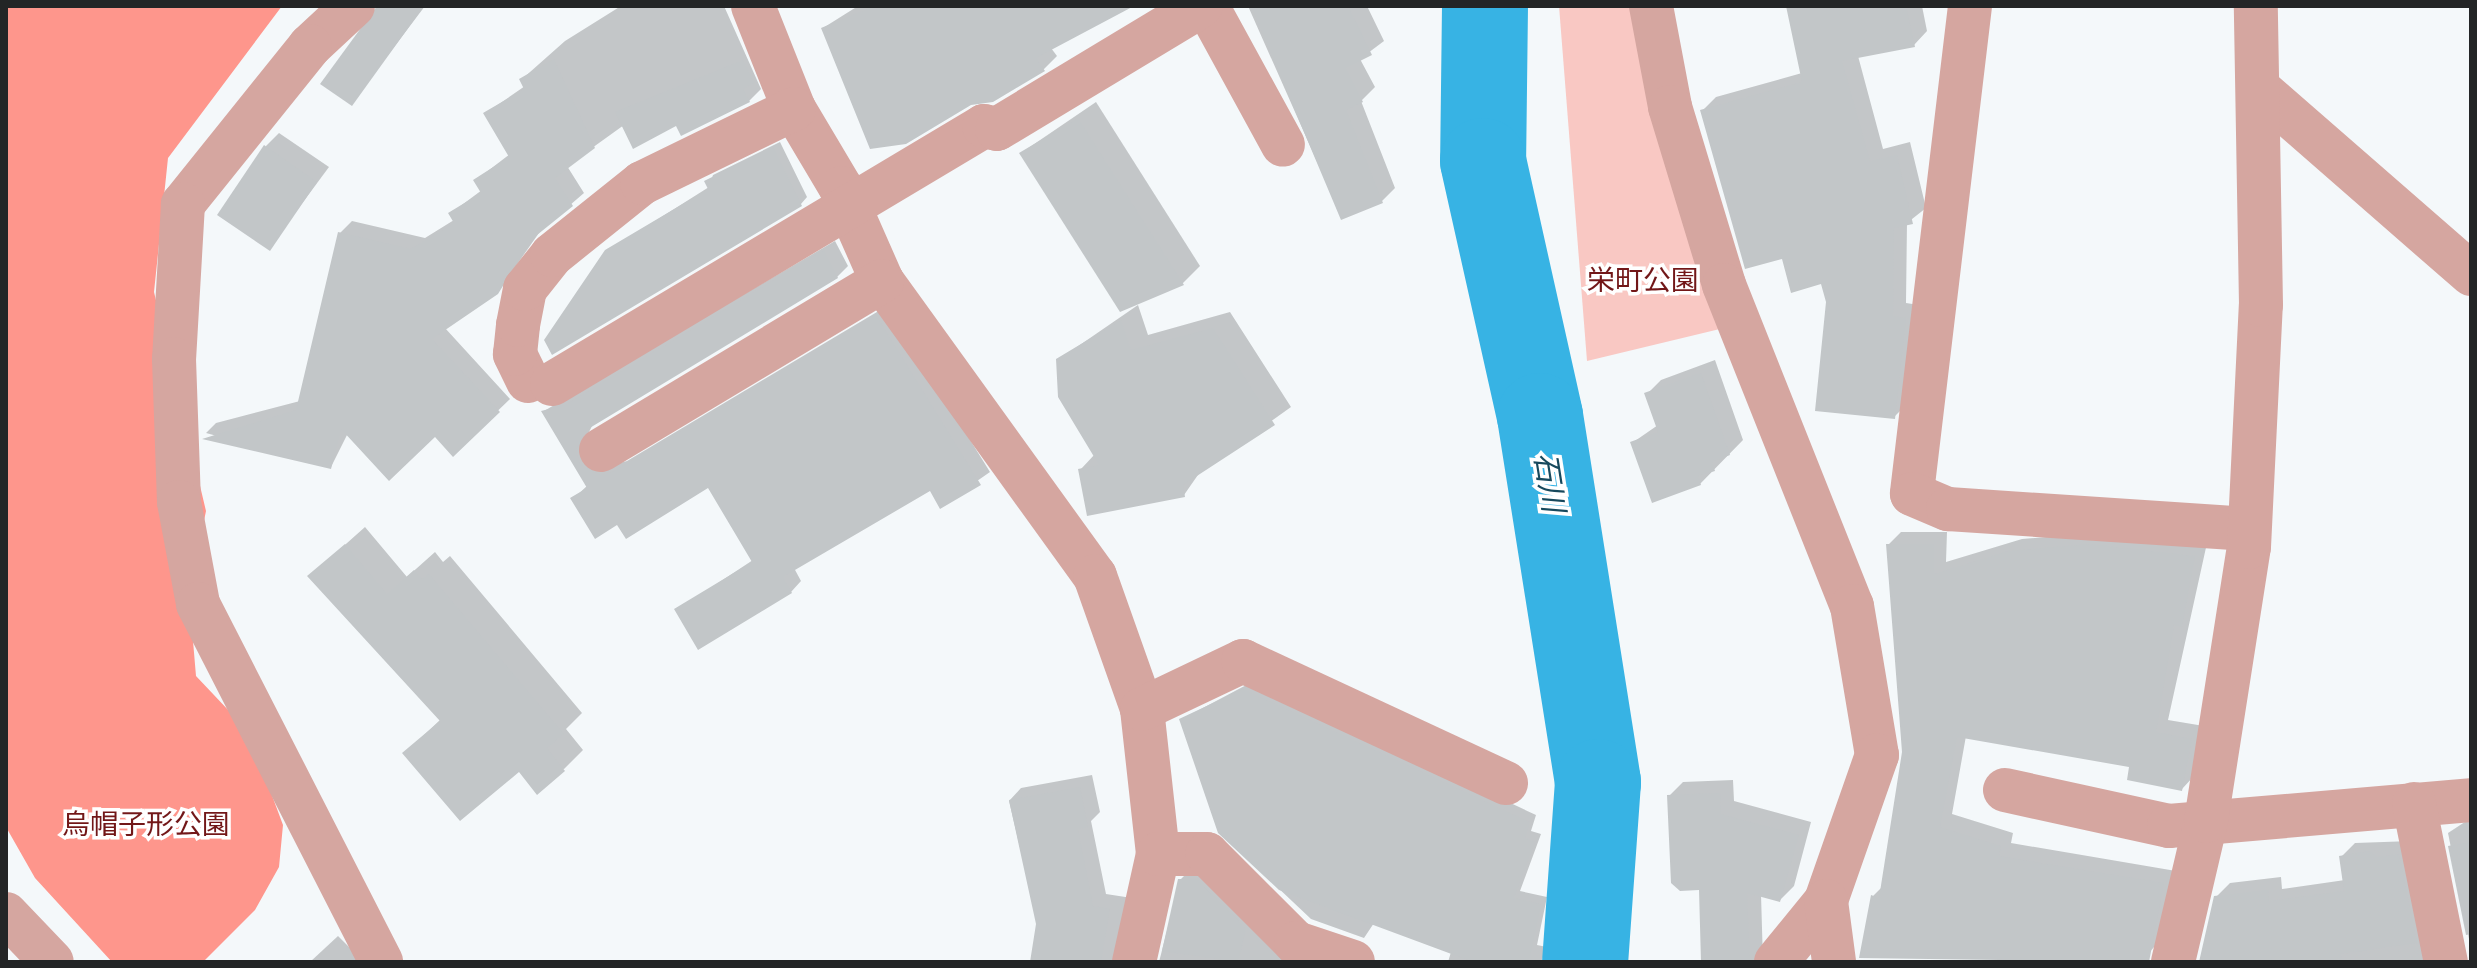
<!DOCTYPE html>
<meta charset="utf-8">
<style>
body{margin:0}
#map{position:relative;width:2477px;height:968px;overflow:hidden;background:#f4f8fa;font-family:Commissioner,"Noto Sans JP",sans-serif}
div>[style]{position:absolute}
.green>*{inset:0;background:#f9c8c3}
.forest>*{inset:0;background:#fe968c}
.shadow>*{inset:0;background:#0003}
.river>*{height:86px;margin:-43px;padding:0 43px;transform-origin:43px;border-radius:43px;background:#37b3e4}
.building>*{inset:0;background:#c2c6c8}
.minor>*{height:44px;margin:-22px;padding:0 22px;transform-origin:22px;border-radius:22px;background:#d5a6a0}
span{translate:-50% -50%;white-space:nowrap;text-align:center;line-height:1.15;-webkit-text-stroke:7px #fff;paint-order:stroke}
.park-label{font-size:28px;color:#721718}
.water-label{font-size:30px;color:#17495d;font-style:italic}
.frame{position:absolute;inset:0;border:8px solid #232526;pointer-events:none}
</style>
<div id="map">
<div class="green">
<i style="clip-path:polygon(1559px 6px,1636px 6px,1724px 328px,1587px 361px)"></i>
</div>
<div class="forest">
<i style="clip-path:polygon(6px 6px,282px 6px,168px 158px,154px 292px,206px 511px,189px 594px,196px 676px,248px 731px,283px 825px,279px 867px,255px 910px,203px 962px,112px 962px,35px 878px,6px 827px)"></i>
</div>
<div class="shadow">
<i style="clip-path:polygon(379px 6px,425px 6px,351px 104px)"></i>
<i style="clip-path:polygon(621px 6px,724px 6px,761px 89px,749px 101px,676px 123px,624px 125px,567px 166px,584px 193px,541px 230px,497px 293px,445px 328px,510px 399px,453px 454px,435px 434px,348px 433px,331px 467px,206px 433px,216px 423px,300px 401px,340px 233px,352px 221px,425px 238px,454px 220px,451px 213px,482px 190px,476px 180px,510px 154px,486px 113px,525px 86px,521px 80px,565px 41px)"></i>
<i style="clip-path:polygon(858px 6px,1130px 6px,1051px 48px,1057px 56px,1044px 69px,992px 100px,823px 28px)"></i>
<i style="clip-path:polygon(1248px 6px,1367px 6px,1384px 41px,1360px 59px,1375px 87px,1361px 101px,1395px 188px,1382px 201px,1342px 218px)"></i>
<i style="clip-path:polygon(1789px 6px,1922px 6px,1927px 31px,1914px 45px,1858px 56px,1883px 149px,1910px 142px,1926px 208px,1907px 223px,1906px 303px,1919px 305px,1908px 403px,1894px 417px,1822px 282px,1783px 256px,1702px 111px,1716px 97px,1802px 73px)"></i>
<i style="clip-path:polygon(1096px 102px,1200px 266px,1183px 283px,1121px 309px,1021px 153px)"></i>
<i style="clip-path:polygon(279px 133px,329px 167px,269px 248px,266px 146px)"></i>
<i style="clip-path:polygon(780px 142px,807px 197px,801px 204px,606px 252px,709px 187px,713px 175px)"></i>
<i style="clip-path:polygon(835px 241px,848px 266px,837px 277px,594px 422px,586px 438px,612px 465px,627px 461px,887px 306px,990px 472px,941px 506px,931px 488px,794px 568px,801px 581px,791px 592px,677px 610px,753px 560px,709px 485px,618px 522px,573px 499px,588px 485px,544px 411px)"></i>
<i style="clip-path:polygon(1138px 305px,1148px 335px,1230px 312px,1291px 407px,1200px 472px,1184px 495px,1081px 469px,1095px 454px,1058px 360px)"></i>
<i style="clip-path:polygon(1715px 360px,1743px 440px,1700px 484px,1632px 443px,1658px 425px,1647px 394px,1661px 380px)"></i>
<i style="clip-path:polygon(365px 527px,407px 577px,435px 552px,443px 562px,450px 556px,582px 713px,566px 729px,583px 750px,564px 769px,405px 753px,441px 719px,310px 576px)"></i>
<i style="clip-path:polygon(1901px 532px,1947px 532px,1946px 562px,2022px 539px,2104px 532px,2207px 543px,2168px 720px,2204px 726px,2194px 776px,2182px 789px,2132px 766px,1966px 736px,1952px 814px,2013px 833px,2011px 843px,2176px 871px,2162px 938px,2141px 962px,1860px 956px,1873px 896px,1882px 887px,1904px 752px,1888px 545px)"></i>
<i style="clip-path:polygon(1252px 682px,1536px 815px,1531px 831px,1541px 834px,1520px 891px,1547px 897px,1537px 945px,1547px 947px,1541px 962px,1448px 962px,1451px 952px,1374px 923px,1364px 938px,1311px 919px,1219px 832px,1182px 719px)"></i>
<i style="clip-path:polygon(1092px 775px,1100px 812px,1091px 821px,1106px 894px,1132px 898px,1128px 962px,1032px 962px,1038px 924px,1009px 801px,1021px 788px)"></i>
<i style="clip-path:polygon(1733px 780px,1734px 801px,1811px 822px,1794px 886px,1780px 900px,1761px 894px,1763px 962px,1703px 962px,1701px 888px,1669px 796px,1683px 782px)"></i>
<i style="clip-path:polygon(2471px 818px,2471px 949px,2448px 833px)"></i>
<i style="clip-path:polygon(2412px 841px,2441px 962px,2226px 962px,2216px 897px,2230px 883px,2281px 877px,2282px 889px,2345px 880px,2341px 857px,2355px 843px)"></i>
<i style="clip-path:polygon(1193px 867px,1330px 962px,1159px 962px,1180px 880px)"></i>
<i style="clip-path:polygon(338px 936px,364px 962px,310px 962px)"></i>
</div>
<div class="river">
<i style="left:1485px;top:6px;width:155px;rotate:90.7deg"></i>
<i style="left:1483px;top:161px;width:261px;rotate:77.4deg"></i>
<i style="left:1540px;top:416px;width:371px;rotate:81deg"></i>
<i style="left:1598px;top:782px;width:180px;rotate:94.1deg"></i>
</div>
<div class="building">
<i style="clip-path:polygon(377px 6px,424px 6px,352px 106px,320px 84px)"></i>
<i style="clip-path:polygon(875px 6px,1134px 6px,1036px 58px,1045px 71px,993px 102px,971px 105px,906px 144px,870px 149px,821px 28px)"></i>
<i style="clip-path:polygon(1251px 6px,1348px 6px,1372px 55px,1346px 68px,1363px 102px,1346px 110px,1383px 203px,1341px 220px)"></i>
<i style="clip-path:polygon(1786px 6px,1906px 6px,1915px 47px,1842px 61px,1870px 161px,1897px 155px,1913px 224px,1894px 228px,1893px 316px,1906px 318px,1895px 419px,1815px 411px,1826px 302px,1821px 284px,1791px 293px,1782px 259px,1745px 269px,1700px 110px,1802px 82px)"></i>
<i style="clip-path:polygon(554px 59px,595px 148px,555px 178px,573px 206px,532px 239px,498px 294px,432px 339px,500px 412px,453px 457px,435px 437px,389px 481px,341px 429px,331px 469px,202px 439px,296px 410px,338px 232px,411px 249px,454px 223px,448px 213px,481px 193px,473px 180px,509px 157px,483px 113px,524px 89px,519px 79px)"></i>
<i style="clip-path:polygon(743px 60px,754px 83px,743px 89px,750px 102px,681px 136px,676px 126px,633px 149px,615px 112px)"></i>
<i style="clip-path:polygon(1078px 118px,1184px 285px,1120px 312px,1019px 153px)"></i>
<i style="clip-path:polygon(264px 145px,317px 182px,270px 251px,217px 215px)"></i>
<i style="clip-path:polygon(773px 147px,802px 206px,552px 355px,544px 340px,605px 250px,708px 189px,704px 181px)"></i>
<i style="clip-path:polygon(824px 250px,838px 278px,588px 429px,576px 450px,580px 464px,601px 475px,614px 471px,876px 315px,981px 485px,940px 509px,930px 491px,783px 577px,792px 593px,698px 650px,674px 609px,752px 562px,708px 488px,626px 539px,617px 525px,595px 539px,570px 498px,587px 488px,541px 411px,565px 405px)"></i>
<i style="clip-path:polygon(1121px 320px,1131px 350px,1213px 328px,1275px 425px,1183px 485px,1185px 497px,1087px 516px,1078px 469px,1099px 465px,1058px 397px,1056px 359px)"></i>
<i style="clip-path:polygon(1701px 373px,1730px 455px,1712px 462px,1715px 471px,1698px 476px,1701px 485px,1652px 503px,1630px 442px,1658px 432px,1644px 393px)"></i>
<i style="clip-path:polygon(345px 544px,387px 594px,414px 570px,422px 579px,429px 574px,564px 734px,547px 748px,565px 771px,537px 795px,519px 772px,460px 821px,402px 753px,440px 721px,307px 576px)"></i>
<i style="clip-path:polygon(1886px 544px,1934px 544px,1934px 574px,2008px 551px,2090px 544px,2195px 556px,2182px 627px,2174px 625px,2156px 732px,2192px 739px,2182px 791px,2127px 780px,2129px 767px,1957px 737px,1940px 827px,2001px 846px,1999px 856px,2164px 883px,2149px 962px,1859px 958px,1871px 895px,1879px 898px,1902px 752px)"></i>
<i style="clip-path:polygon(1243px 689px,1530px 822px,1525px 838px,1535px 842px,1514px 898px,1541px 904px,1529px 962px,1473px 962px,1279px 890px,1218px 833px,1179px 719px)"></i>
<i style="clip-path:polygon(1080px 787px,1088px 827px,1078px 829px,1093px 906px,1110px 909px,1101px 962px,1030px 962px,1036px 924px,1009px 800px)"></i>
<i style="clip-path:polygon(1720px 793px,1721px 814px,1799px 835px,1780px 902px,1747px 893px,1750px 962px,1701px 962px,1699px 890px,1680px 891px,1671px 883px,1667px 795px)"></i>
<i style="clip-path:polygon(2471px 842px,2471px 934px,2466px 935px,2448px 846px)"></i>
<i style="clip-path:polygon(2370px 851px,2377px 857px,2399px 854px,2417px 943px,2341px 954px,2342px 962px,2199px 962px,2214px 896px,2268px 890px,2269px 901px,2344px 891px,2339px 856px)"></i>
<i style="clip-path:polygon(1178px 879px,1197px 879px,1246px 929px,1238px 962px,1162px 951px)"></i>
</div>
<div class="minor">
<i style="left:353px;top:6px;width:59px;rotate:137.1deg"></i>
<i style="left:310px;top:46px;width:203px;rotate:128.8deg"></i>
<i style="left:183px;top:204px;width:155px;rotate:93.3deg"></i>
<i style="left:174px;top:359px;width:143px;rotate:88deg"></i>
<i style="left:179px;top:502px;width:104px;rotate:79.4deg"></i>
<i style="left:198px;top:604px;width:402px;rotate:62.9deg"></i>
<i style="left:753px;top:6px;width:111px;rotate:68.3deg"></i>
<i style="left:794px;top:109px;width:92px;rotate:59.3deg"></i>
<i style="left:841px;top:188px;width:102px;rotate:66.2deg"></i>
<i style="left:882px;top:281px;width:364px;rotate:54.2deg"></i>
<i style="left:1095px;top:576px;width:141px;rotate:70.5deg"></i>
<i style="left:1142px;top:709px;width:146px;rotate:83.7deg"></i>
<i style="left:1158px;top:854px;width:111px;rotate:102.5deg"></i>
<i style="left:1207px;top:6px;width:158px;rotate:61.3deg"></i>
<i style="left:1651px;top:6px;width:103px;rotate:79.3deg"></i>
<i style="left:1670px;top:107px;width:186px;rotate:73.1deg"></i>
<i style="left:1724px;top:285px;width:346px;rotate:68.3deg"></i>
<i style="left:1852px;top:606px;width:151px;rotate:80.5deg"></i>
<i style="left:1877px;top:755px;width:155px;rotate:109.3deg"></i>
<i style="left:1826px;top:901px;width:79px;rotate:129.3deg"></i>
<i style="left:1970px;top:6px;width:491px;rotate:96.8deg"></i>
<i style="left:1912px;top:494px;width:39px;rotate:23deg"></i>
<i style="left:1948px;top:509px;width:301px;rotate:3.8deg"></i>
<i style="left:2258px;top:88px;width:283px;rotate:41.1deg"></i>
<i style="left:528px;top:381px;width:30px;rotate:-116deg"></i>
<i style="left:515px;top:354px;width:29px;rotate:-84deg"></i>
<i style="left:518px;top:325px;width:37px;rotate:-79deg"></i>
<i style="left:525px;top:289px;width:43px;rotate:-51.5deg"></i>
<i style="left:552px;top:255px;width:115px;rotate:-38.7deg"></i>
<i style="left:642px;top:183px;width:169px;rotate:-26deg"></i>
<i style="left:552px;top:384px;width:503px;rotate:-30.85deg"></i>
<i style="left:984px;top:126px;width:13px;rotate:13deg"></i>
<i style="left:997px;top:129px;width:238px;rotate:-31.1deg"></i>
<i style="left:601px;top:450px;width:328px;rotate:-31deg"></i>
<i style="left:1142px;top:709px;width:112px;rotate:-25.4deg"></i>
<i style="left:1243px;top:661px;width:290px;rotate:24.9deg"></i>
<i style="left:2005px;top:790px;width:168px;rotate:12.4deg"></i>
<i style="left:2169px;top:826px;width:303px;rotate:-4.9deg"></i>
<i style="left:2414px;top:804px;width:161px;rotate:78.6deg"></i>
<i style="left:1158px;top:854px;width:49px"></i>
<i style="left:1207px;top:854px;width:126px;rotate:45deg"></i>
<i style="left:1296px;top:943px;width:60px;rotate:18.4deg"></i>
<i style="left:1826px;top:901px;width:62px;rotate:82.5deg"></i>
<i style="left:6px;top:914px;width:66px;rotate:46.2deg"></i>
<i style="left:2173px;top:962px;width:145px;rotate:-76.8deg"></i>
<i style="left:2206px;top:821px;width:277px;rotate:-81.1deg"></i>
<i style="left:2249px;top:547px;width:242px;rotate:-87.2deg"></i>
<i style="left:2261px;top:305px;width:299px;rotate:-91deg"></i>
</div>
<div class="park-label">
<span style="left:1643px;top:279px">栄町公園</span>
<span style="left:146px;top:823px">烏帽子形公園</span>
</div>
<div class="water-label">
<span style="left:1551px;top:482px;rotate:81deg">石川</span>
</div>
<div class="frame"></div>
</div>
